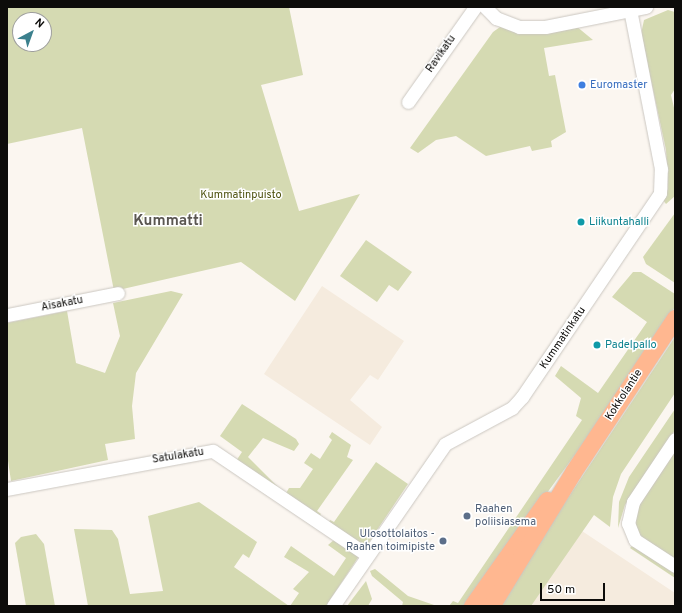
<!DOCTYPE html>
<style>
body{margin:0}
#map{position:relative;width:682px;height:613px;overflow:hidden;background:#fbf6f0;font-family:Overpass,sans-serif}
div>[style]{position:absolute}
.built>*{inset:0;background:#f5ebde}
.green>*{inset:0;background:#d5dab2}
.roads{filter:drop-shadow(0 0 1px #cbc7c1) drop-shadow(0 0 1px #cbc7c1)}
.minor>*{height:13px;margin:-6.5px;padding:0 6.5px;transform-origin:6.5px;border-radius:6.5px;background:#fff}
.major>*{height:17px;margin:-8.5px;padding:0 8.5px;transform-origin:8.5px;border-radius:8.5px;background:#ffb790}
.dots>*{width:11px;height:11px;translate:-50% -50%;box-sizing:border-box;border:2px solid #fff;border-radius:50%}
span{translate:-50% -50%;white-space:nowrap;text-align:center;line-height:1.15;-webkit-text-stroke:3px #fff;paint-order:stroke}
.street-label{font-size:11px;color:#0d0c0a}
.shop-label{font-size:11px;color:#366cbe}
.left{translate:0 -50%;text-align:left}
.park-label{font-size:11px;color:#4d510e}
.culture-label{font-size:11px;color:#0d838f}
.service-label{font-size:11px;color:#4e5e75}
.right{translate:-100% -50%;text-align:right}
.district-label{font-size:15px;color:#5a5651;font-weight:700}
.frame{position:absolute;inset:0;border:8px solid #0d0c0a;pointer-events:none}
.north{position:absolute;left:12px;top:12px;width:40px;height:40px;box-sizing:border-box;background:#fff;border:1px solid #9e9e9d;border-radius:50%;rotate:41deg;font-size:11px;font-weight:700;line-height:16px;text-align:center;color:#0d0c0a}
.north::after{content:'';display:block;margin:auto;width:14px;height:18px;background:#3b808d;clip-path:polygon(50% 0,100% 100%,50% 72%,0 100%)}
.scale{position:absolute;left:540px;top:583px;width:65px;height:18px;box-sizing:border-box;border:2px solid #0d0c0a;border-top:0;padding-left:5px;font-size:12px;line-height:14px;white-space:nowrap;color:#0d0c0a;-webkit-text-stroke:3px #fff;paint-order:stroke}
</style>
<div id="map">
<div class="built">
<i style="clip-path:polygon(322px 286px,404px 341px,378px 380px,370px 375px,350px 400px,382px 427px,370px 445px,264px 374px)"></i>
<i style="clip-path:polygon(579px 529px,675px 593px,675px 606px,527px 606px)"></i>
</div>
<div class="green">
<i style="clip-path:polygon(evenodd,7px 7px,289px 7px,303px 75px,261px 85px,299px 211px,360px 194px,295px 301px,241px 262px,114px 291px,82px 128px,7px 144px,7px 7px,20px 20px,44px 20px,44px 44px,20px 44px,20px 20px)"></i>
<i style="clip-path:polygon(668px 10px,675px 12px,675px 89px,671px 95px,675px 112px,675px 196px,666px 204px,663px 200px,668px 189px,666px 150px,641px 34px,644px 20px)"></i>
<i style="clip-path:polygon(576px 26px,593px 40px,544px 48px,549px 76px,555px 75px,566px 132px,551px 141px,552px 147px,532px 151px,530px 146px,486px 156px,456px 136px,436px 140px,418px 153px,410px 148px,493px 32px,500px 27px)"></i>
<i style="clip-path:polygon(675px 213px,675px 283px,646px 264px,643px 257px)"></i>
<i style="clip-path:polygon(366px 240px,412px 272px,398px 291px,389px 285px,377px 302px,340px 276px)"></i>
<i style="clip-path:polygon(633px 272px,641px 272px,675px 294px,675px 307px,591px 433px,464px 606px,449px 606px,453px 601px,458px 603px,582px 420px,576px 416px,581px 398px,555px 376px,561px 366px,598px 393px,647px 322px,612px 297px)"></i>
<i style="clip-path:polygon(171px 291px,183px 294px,136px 373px,132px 406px,135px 439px,105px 444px,108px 460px,11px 481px,7px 454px,7px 323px,67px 311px,76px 363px,105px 373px,120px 336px,113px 303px)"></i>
<i style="clip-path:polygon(675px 337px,675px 393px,621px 474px,613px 497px,610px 527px,594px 515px,531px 606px,496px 606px)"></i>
<i style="clip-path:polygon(242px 404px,296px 439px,299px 444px,294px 451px,263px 438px,248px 457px,277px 486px,270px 486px,236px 461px,242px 452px,220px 436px)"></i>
<i style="clip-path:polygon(675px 409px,675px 430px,625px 505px,618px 528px,619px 502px,629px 477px)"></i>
<i style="clip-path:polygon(332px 432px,351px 445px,347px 457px,353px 460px,317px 511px,321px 514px,318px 518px,285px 495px,289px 488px,300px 488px,313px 469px,304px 463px,311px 453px,320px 459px,332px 440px,329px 437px)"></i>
<i style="clip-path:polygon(675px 450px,675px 561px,640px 538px,634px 529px,634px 515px,640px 497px)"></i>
<i style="clip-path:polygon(376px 462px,408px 484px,369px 542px,359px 546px,328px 525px,330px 520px,334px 522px)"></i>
<i style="clip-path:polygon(199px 502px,257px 542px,249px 558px,243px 554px,234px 567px,289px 606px,88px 606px,74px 529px,112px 530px,118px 539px,130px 594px,163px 591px,148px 516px)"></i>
<i style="clip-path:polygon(36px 534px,44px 544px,55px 606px,26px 606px,15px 543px,21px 537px)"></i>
<i style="clip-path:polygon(335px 539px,359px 556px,326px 606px,290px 606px,299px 593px,293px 589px,309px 572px,284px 557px,291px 546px,334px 576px,346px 558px,328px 545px)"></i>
<i style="clip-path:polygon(632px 546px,675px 573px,675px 578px,630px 548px)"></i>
<i style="clip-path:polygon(375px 569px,408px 596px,437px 606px,402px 606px,403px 602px,372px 576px,370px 571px)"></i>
<i style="clip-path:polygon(366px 581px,372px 599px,368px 606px,347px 606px)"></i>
</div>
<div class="roads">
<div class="minor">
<i style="left:485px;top:7px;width:16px;rotate:45deg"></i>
<i style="left:496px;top:18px;width:25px;rotate:21deg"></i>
<i style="left:519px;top:27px;width:26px"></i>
<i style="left:545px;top:27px;width:103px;rotate:-11.2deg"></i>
<i style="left:408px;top:102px;width:116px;rotate:-54.8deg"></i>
<i style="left:7px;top:315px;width:113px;rotate:-11.2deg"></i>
<i style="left:675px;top:439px;width:76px;rotate:123.7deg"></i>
<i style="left:633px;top:502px;width:22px;rotate:103deg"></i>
<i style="left:628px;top:523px;width:18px;rotate:68deg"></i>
<i style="left:635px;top:540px;width:48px;rotate:33deg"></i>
<i style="left:7px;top:489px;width:209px;rotate:-10.5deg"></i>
<i style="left:213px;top:451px;width:186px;rotate:34deg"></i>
<i style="left:333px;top:606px;width:197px;rotate:-55.3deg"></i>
<i style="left:445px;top:444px;width:76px;rotate:-28.2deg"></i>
<i style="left:512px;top:408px;width:15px;rotate:-48deg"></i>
<i style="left:522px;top:397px;width:246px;rotate:-55.9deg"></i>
<i style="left:660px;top:193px;width:24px;rotate:-88deg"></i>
<i style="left:661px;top:169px;width:162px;rotate:-101deg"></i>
</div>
<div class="major">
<i style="left:472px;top:606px;width:130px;rotate:-54.7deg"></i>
<i style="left:491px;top:606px;width:157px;rotate:-58.5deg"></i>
<i style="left:573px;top:472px;width:185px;rotate:-56.5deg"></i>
</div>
</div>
<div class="dots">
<i style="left:582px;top:85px;background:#3f7fe0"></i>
<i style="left:581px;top:222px;background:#0f9aa8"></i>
<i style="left:597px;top:345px;background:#0f9aa8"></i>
<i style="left:467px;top:516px;background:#5c6f8a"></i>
<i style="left:443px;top:541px;background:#5c6f8a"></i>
</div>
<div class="street-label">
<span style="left:441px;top:54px;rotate:-55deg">Ravikatu</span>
<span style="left:62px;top:304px;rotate:-11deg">Aisakatu</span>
<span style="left:563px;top:338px;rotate:-56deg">Kummatinkatu</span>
<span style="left:624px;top:395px;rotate:-57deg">Kokkolantie</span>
<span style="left:178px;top:456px;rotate:-9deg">Satulakatu</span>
</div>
<div class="shop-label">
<span class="left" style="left:590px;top:85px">Euromaster</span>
</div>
<div class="park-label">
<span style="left:241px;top:195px">Kummatinpuisto</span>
</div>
<div class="culture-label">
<span class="left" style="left:589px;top:222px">Liikuntahalli</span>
<span class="left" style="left:605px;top:345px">Padelpallo</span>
</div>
<div class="service-label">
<span class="left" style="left:475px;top:516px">Raahen<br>poliisiasema</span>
<span class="right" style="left:435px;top:541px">Ulosottolaitos -<br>Raahen toimipiste</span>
</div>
<div class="district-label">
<span style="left:168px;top:222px">Kummatti</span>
</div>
<div class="frame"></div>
<div class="north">N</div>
<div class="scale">50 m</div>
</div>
